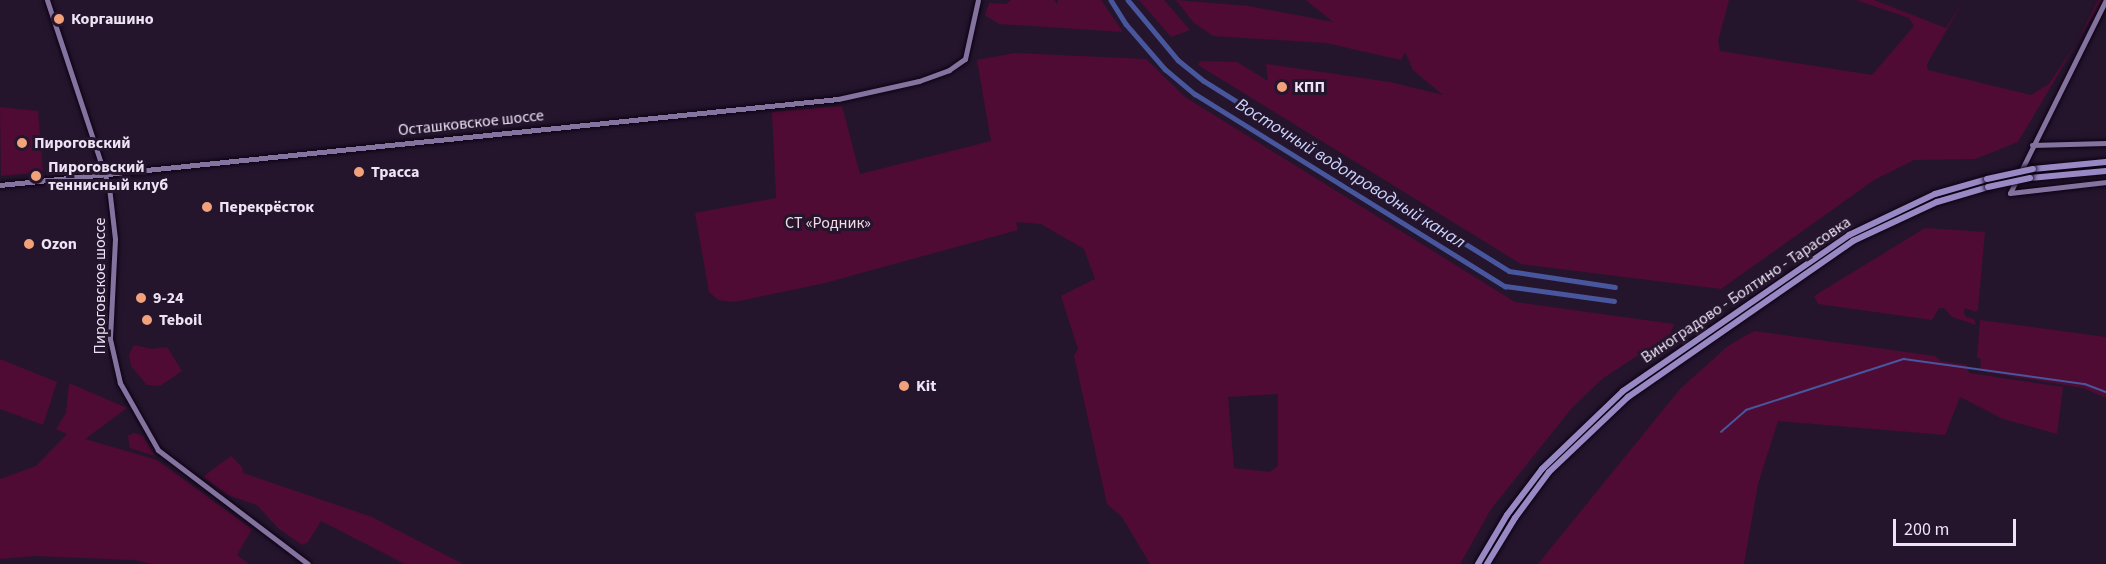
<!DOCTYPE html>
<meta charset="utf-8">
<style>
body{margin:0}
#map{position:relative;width:2106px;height:564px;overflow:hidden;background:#24152d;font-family:"Source Sans 3",sans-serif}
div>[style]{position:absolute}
.green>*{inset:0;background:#4f0b34}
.stream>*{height:1.5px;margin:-0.75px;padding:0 0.75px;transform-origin:0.75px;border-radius:0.75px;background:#48569d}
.canal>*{height:4.5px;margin:-2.25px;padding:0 2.25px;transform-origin:2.25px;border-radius:2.25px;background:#48569d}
.roads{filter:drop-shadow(0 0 2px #0d0214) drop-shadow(0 0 2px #0d0214)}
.secondary>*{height:5px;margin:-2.5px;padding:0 2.5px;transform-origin:2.5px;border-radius:2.5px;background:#84739f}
.primary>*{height:6px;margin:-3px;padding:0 3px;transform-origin:3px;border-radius:3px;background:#9888c4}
.bridges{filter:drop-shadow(0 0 2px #0d0214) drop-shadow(0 0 2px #0d0214)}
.primary-bridge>*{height:6px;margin:-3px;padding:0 3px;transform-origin:3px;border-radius:3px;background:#9888c4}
.dots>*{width:16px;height:16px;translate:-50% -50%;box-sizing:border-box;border:3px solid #24152d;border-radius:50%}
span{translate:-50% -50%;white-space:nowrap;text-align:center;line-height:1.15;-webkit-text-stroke:6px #24152d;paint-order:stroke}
.poi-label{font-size:16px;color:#ede3f4;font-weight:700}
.left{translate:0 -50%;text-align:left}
.street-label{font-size:16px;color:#ede3f4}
.park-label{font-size:16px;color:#f3dbe6}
.water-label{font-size:18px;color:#c9d4fd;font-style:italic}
.scale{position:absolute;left:1893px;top:519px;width:123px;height:27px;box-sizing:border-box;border:3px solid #ede3f4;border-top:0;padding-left:8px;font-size:18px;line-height:21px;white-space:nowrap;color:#ede3f4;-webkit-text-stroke:4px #24152d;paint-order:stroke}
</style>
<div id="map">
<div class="green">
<i style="clip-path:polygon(1011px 0,1054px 0,1057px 4px,1058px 0,1101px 0,1123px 32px,999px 24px,985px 15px,989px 3px,1006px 4px)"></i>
<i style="clip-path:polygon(1139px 0,1164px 0,1190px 30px,1171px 37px)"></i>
<i style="clip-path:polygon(1176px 0,1249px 6px,1333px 22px,1306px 0,1729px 0,1718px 41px,1720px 51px,1872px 75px,1914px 26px,1909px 18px,1856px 0,1874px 0,1946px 28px,1964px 0,1927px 64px,1928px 70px,2031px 95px,2049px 84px,2077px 42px,2098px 0,2102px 0,2018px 142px,1975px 159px,1914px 160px,1874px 180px,1721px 289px,1521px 264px,1198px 65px,1200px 61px,1237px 62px,1268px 81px,1266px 64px,1390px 82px,1443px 95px,1413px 70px,1405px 52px,1401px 60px,1326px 43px,1213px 36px,1194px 23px)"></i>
<i style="clip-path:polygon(evenodd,1015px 53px,1146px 59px,1185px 97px,1515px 302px,1674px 324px,1670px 334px,1602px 379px,1571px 409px,1491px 509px,1460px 564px,1150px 564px,1122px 517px,1107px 504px,1074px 356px,1078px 349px,1061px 296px,1095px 279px,1084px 249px,1041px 224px,1016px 222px,1018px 230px,825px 283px,734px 302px,718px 300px,709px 292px,695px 213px,776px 198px,772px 112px,842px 106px,860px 174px,991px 141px,977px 60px,1015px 53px,1278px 394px,1278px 466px,1270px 472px,1234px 468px,1228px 397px,1278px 394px)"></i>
<i style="clip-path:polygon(0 107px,38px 111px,43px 172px,1px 176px)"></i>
<i style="clip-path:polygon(1925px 228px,1985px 232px,1978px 309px,1976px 312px,1965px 308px,1964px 312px,1966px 317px,1974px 319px,1976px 325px,1952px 317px,1944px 308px,1939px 308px,1932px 320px,1818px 304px,1814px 296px)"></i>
<i style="clip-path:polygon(1980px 320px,2106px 337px,2106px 398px,2083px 388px,1980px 371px,1981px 359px,1977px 358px)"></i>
<i style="clip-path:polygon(1754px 331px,1935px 356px,1941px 361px,1967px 365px,1969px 373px,2063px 387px,2057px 434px,2003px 419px,1960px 397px,1945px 435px,1778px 421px,1758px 484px,1744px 564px,1538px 564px,1680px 389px,1728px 346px)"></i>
<i style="clip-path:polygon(134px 345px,152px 349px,167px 347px,182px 371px,160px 386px,147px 385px,131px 366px,129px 354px)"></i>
<i style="clip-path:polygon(0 359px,57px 382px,43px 425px,0 409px)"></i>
<i style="clip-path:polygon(69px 383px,127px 408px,85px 439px,157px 460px,252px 529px,237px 555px,249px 564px,152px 564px,135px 560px,35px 556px,0 559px,0 479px,36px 466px,67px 434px,56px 429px,66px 413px)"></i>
<i style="clip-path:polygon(134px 433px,143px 436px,155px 456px,130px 448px,128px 436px)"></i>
<i style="clip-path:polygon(231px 456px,242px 467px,243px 473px,372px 517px,463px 564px,405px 564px,321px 521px,308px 542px,302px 545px,278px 528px,257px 505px,228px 495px,206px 479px,204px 476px)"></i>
</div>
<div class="stream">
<i style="left:1721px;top:432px;width:33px;rotate:-41deg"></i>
<i style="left:1746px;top:410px;width:166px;rotate:-17.9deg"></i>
<i style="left:1904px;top:359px;width:183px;rotate:7.9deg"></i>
<i style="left:2085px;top:384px;width:22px;rotate:21deg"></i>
</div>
<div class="canal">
<i style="left:1111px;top:0;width:28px;rotate:58deg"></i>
<i style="left:1126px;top:24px;width:60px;rotate:49.1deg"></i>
<i style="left:1165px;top:69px;width:39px;rotate:40deg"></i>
<i style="left:1195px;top:94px;width:365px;rotate:31.8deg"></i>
<i style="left:1505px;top:286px;width:110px;rotate:7.8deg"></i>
<i style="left:1128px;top:0;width:78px;rotate:50.2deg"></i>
<i style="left:1178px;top:60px;width:33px;rotate:39deg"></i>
<i style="left:1204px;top:81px;width:359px;rotate:31.9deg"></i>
<i style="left:1509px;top:271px;width:107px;rotate:8.6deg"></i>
</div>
<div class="roads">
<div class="secondary">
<i style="left:47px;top:0;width:197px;rotate:71.7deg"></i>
<i style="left:109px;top:187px;width:52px;rotate:83.4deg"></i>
<i style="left:115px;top:239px;width:100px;rotate:92.9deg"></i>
<i style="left:110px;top:339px;width:45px;rotate:77.2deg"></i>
<i style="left:120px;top:383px;width:77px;rotate:60.4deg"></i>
<i style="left:158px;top:450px;width:188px;rotate:37.2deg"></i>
<i style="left:2032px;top:145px;width:74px;rotate:-1.5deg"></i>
<i style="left:0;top:185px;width:842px;rotate:-5.86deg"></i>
<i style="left:838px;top:99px;width:83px;rotate:-12.5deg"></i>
<i style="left:919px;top:81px;width:32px;rotate:-20deg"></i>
<i style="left:949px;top:70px;width:19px;rotate:-35deg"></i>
<i style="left:965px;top:59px;width:60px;rotate:-77.6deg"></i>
<i style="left:2010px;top:193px;width:216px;rotate:-63.6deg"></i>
<i style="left:2010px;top:193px;width:97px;rotate:-6.5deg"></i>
</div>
<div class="primary">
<i style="left:2033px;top:169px;width:73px;rotate:-5.5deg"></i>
<i style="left:2030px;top:178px;width:76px;rotate:-5.3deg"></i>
<i style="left:1478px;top:564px;width:57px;rotate:-59.4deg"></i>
<i style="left:1507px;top:515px;width:58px;rotate:-52.7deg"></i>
<i style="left:1542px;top:469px;width:112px;rotate:-43.9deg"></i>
<i style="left:1623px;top:391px;width:275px;rotate:-34.6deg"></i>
<i style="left:1849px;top:235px;width:95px;rotate:-25.5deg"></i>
<i style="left:1935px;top:194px;width:54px;rotate:-16.1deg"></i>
<i style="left:1487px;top:564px;width:54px;rotate:-58.7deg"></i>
<i style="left:1515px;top:518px;width:57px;rotate:-53.5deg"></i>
<i style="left:1549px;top:472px;width:109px;rotate:-43.5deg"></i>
<i style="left:1628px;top:397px;width:274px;rotate:-34.7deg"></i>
<i style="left:1853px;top:241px;width:93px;rotate:-24.9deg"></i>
<i style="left:1937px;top:202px;width:53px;rotate:-16.4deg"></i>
</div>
</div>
<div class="bridges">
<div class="primary-bridge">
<i style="left:1987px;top:179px;width:47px;rotate:-12.3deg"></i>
<i style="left:1988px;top:187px;width:43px;rotate:-12.1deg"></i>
</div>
</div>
<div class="dots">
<i style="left:59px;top:19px;background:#f1a27b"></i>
<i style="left:1282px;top:87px;background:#f1a27b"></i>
<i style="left:22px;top:143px;background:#f1a27b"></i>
<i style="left:359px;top:172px;background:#f1a27b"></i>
<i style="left:36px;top:176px;background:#f1a27b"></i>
<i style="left:207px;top:207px;background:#f1a27b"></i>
<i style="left:29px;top:244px;background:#f1a27b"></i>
<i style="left:141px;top:298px;background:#f1a27b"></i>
<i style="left:147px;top:320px;background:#f1a27b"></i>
<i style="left:904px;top:386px;background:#f1a27b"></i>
</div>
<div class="poi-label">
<span class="left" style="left:71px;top:19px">Коргашино</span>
<span class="left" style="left:1294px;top:87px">КПП</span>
<span class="left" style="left:34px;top:143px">Пироговский</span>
<span class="left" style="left:48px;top:176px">Пироговский<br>теннисный клуб</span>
<span class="left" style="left:371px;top:172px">Трасса</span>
<span class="left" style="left:219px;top:207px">Перекрёсток</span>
<span class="left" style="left:41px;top:244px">Ozon</span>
<span class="left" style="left:153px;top:298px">9-24</span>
<span class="left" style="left:159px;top:320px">Teboil</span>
<span class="left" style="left:916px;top:386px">Kit</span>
</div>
<div class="street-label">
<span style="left:471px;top:123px;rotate:-6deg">Осташковское шоссе</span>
<span style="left:100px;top:286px;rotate:-90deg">Пироговское шоссе</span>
<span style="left:1746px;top:290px;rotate:-34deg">Виноградово - Болтино - Тарасовка</span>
</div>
<div class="park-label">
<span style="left:828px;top:223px">СТ «Родник»</span>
</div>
<div class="water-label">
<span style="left:1350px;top:174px;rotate:32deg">Восточный водопроводный канал</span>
</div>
<div class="scale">200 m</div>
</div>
